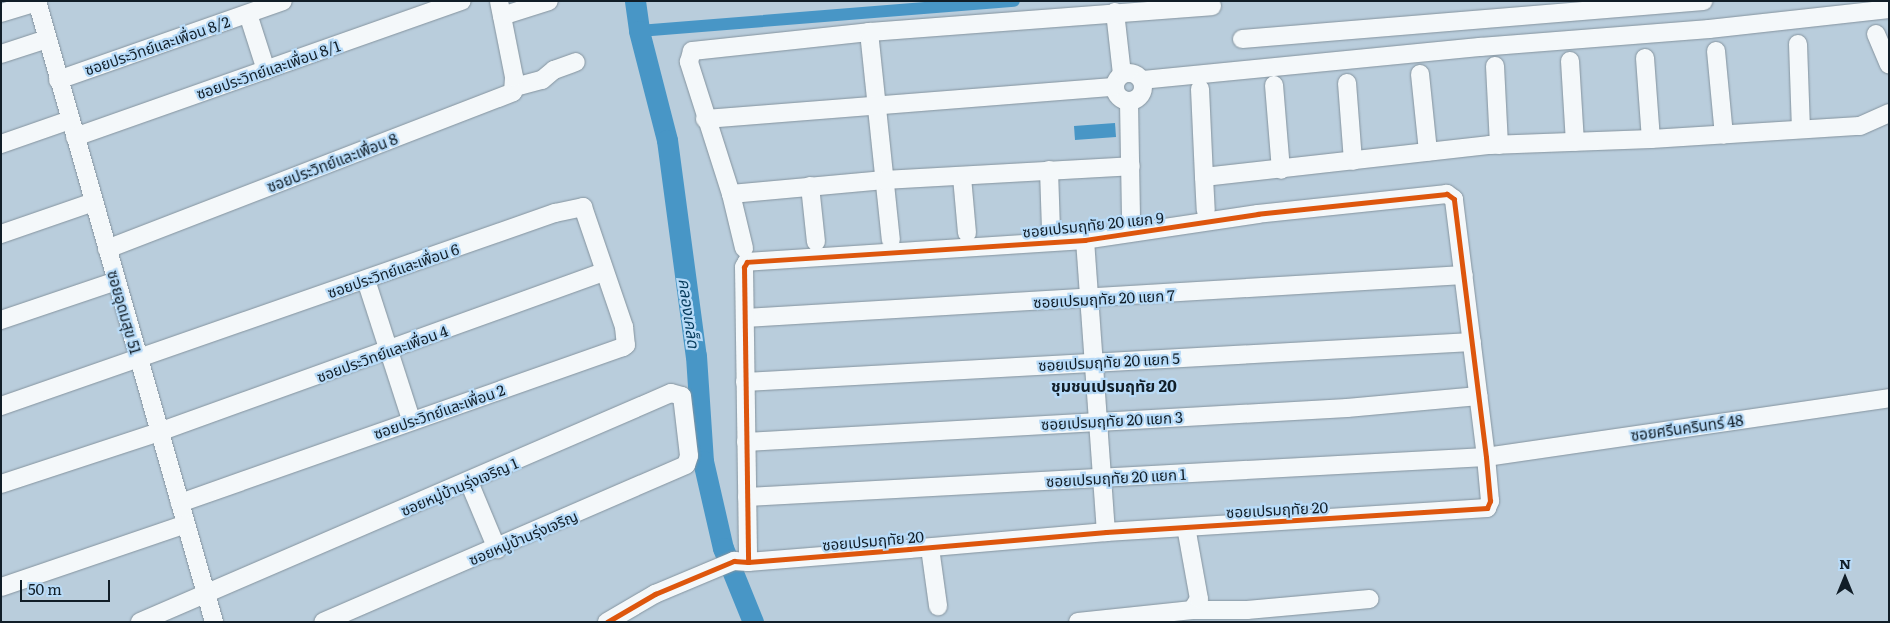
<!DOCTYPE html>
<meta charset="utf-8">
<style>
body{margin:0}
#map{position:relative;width:1890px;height:623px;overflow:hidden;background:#b9cddc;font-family:Literata,"Noto Sans Thai",serif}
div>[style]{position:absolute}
.water>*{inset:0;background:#4896c6}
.canal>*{height:12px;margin:-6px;padding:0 6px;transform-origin:6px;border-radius:6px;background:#4896c6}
.river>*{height:21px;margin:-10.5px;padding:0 10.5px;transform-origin:10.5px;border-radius:10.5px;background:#4896c6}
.roads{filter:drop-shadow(0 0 1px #84939e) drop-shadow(0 0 1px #84939e)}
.minor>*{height:18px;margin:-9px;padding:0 9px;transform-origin:9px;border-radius:9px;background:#f4f8fa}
.minor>.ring{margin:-9px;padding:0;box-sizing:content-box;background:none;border:18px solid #f4f8fa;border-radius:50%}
.cycleway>*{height:5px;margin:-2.5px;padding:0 2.5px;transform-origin:2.5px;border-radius:2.5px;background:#dd560d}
span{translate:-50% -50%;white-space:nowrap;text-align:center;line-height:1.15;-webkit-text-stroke:4.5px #b8dbf8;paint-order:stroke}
.street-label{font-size:15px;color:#111e28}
.water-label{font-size:16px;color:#063b5c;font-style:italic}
.neighbourhood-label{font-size:16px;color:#111e28;font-weight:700}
.frame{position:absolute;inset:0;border:2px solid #111e28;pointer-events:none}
.north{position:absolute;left:1820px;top:553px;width:50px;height:50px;-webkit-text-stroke:4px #b8dbf8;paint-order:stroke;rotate:0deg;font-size:14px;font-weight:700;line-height:20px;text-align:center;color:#111e28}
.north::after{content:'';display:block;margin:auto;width:18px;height:22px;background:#111e28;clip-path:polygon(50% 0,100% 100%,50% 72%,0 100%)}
.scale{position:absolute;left:20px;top:580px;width:90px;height:22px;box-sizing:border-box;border:2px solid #111e28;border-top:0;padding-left:6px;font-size:15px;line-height:18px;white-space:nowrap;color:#111e28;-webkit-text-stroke:4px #b8dbf8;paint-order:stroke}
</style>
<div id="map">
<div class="water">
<i style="clip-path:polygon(1115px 123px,1116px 137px,1075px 140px,1074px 126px)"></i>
</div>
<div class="canal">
<i style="left:639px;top:31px;width:376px;rotate:-4.6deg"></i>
</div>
<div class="river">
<i style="left:635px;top:1px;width:30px;rotate:82deg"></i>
<i style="left:639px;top:31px;width:113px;rotate:75.6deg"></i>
<i style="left:667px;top:140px;width:218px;rotate:82.4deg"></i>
<i style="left:696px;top:356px;width:105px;rotate:86.2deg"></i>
<i style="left:703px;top:461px;width:89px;rotate:77.1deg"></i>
<i style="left:723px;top:548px;width:80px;rotate:67.9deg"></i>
</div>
<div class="roads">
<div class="minor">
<i style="left:37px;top:1px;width:646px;rotate:74.09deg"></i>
<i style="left:1115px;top:12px;width:62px;rotate:83.6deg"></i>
<i style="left:1px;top:13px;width:38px;rotate:-17deg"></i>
<i style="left:248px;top:14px;width:59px;rotate:72.2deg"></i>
<i style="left:502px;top:16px;width:49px;rotate:-17.7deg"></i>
<i style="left:869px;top:32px;width:209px;rotate:84deg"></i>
<i style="left:1876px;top:34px;width:33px;rotate:67deg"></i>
<i style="left:1242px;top:39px;width:463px;rotate:-4.7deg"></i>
<i style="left:1798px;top:44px;width:85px;rotate:88deg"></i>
<i style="left:1716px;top:51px;width:84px;rotate:84.6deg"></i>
<i style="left:1px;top:54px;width:48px;rotate:-18.1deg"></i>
<i style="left:1645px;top:58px;width:81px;rotate:85.8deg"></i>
<i style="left:1570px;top:61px;width:81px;rotate:86.5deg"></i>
<i style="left:1495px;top:66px;width:79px;rotate:87.1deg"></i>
<i class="ring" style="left:1115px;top:73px;width:10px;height:10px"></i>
<i style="left:1420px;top:74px;width:78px;rotate:84.1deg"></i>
<i style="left:58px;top:80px;width:238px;rotate:-19.3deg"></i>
<i style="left:1142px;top:80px;width:340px;rotate:-5.6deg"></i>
<i style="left:1480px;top:47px;width:230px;rotate:-4.5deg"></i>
<i style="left:1709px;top:29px;width:181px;rotate:-6.3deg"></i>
<i style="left:1347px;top:83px;width:78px;rotate:85.6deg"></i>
<i style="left:1274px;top:85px;width:85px;rotate:85.3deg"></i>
<i style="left:515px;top:87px;width:28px;rotate:-15deg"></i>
<i style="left:542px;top:80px;width:16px;rotate:-40deg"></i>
<i style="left:554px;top:70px;width:23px;rotate:-20deg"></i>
<i style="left:1200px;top:89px;width:88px;rotate:87.4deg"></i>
<i style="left:1204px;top:177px;width:288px;rotate:-6.4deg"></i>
<i style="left:1490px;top:145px;width:161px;rotate:-2.1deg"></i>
<i style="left:1651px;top:139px;width:209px;rotate:-3.6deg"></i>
<i style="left:1860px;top:126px;width:32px;rotate:-24deg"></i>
<i style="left:1129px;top:102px;width:118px;rotate:89deg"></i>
<i style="left:705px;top:119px;width:410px;rotate:-4.5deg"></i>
<i style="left:75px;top:137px;width:410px;rotate:-19.4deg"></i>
<i style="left:1px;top:144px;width:73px;rotate:-19.2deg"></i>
<i style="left:1049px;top:170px;width:60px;rotate:88.1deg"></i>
<i style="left:962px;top:177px;width:56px;rotate:84.9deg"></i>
<i style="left:1204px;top:177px;width:33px;rotate:87deg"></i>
<i style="left:810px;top:186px;width:56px;rotate:83.9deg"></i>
<i style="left:731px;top:194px;width:154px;rotate:-5.2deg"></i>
<i style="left:884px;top:180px;width:247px;rotate:-3.2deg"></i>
<i style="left:1px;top:234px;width:98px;rotate:-19deg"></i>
<i style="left:1085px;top:240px;width:293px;rotate:85.9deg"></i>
<i style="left:744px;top:248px;width:56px;rotate:-103.5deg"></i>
<i style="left:731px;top:194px;width:139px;rotate:-107.7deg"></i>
<i style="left:689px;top:62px;width:11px;rotate:-75deg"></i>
<i style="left:692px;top:51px;width:178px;rotate:-6.1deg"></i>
<i style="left:869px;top:32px;width:344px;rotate:-4.3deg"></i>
<i style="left:107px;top:249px;width:435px;rotate:-21.1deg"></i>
<i style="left:513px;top:92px;width:15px;rotate:-86deg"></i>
<i style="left:514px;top:77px;width:77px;rotate:-101.2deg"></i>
<i style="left:366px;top:280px;width:146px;rotate:72.1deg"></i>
<i style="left:745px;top:318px;width:720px;rotate:-3.42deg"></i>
<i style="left:1px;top:320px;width:121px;rotate:-18.7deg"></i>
<i style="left:745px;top:382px;width:728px;rotate:-3.15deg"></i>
<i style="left:1px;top:406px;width:587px;rotate:-19.21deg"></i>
<i style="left:555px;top:213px;width:29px;rotate:-12deg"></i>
<i style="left:583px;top:207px;width:127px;rotate:71.1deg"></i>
<i style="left:624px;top:327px;width:18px;rotate:84deg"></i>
<i style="left:626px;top:345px;width:4px;rotate:146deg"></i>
<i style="left:623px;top:347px;width:470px;rotate:160.6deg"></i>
<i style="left:746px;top:442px;width:602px;rotate:-3.24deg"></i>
<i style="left:1347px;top:408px;width:132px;rotate:-5.2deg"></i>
<i style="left:469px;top:482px;width:73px;rotate:67.3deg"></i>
<i style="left:1px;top:484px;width:166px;rotate:-18.2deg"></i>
<i style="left:159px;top:432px;width:473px;rotate:-19.8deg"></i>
<i style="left:747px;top:497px;width:740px;rotate:-3.1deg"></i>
<i style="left:1486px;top:457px;width:407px;rotate:-8.3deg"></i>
<i style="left:930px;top:548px;width:59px;rotate:82.1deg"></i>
<i style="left:1px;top:587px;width:195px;rotate:-18.8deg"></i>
<i style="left:1192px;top:610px;width:55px"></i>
<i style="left:1247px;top:610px;width:123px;rotate:-5.1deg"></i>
<i style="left:140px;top:622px;width:578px;rotate:-23.33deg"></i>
<i style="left:671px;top:393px;width:11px;rotate:15deg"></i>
<i style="left:682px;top:396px;width:60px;rotate:83.3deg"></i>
<i style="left:689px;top:456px;width:9px;rotate:108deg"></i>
<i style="left:686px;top:465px;width:395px;rotate:156.6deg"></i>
<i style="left:607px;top:622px;width:56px;rotate:-30.3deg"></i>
<i style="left:655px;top:594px;width:86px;rotate:-22.7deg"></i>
<i style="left:734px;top:561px;width:14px;rotate:4deg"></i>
<i style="left:748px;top:562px;width:162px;rotate:-4.6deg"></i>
<i style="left:909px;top:549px;width:198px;rotate:-4.9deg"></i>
<i style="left:1106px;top:532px;width:382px;rotate:-3.6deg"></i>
<i style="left:1487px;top:508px;width:8px;rotate:-67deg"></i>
<i style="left:1490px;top:501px;width:44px;rotate:-95.2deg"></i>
<i style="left:1486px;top:457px;width:260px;rotate:-97.1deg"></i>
<i style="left:1454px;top:199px;width:9px;rotate:-144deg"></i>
<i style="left:1447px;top:194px;width:190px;rotate:174deg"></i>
<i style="left:1258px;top:214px;width:175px;rotate:171.5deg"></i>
<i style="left:1085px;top:240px;width:339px;rotate:176.3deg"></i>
<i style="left:747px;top:262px;width:6px;rotate:121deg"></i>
<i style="left:744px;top:267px;width:295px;rotate:89.2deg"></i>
<i style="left:1078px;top:622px;width:115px;rotate:-6deg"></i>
<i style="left:1192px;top:610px;width:13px;rotate:-58deg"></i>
<i style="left:1199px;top:599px;width:73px;rotate:-100.2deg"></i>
</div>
</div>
<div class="cycleway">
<i style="left:607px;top:622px;width:56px;rotate:-30.3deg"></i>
<i style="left:655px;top:594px;width:86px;rotate:-22.7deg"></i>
<i style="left:734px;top:561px;width:14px;rotate:4deg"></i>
<i style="left:748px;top:562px;width:162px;rotate:-4.6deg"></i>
<i style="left:909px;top:549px;width:198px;rotate:-4.9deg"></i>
<i style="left:1106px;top:532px;width:382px;rotate:-3.6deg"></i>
<i style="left:1487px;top:508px;width:8px;rotate:-67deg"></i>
<i style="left:1490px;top:501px;width:44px;rotate:-95.2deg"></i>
<i style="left:1486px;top:457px;width:260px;rotate:-97.1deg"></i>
<i style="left:1454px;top:199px;width:9px;rotate:-144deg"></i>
<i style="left:1447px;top:194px;width:190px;rotate:174deg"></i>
<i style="left:1258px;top:214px;width:175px;rotate:171.5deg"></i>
<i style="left:1085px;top:240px;width:339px;rotate:176.3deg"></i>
<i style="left:747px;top:262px;width:6px;rotate:121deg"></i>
<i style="left:744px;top:267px;width:295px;rotate:89.2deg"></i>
</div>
<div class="street-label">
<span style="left:157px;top:45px;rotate:-19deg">ซอยประวิทย์และเพื่อน 8/2</span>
<span style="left:268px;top:69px;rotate:-19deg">ซอยประวิทย์และเพื่อน 8/1</span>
<span style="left:332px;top:162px;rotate:-21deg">ซอยประวิทย์และเพื่อน 8</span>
<span style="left:1093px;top:224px;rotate:-6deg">ซอยเปรมฤทัย 20 แยก 9</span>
<span style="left:393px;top:270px;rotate:-19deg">ซอยประวิทย์และเพื่อน 6</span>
<span style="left:1104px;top:298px;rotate:-3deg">ซอยเปรมฤทัย 20 แยก 7</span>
<span style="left:125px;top:312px;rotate:74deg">ซอยอุดมสุข 51</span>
<span style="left:382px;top:353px;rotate:-20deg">ซอยประวิทย์และเพื่อน 4</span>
<span style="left:1109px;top:361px;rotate:-3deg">ซอยเปรมฤทัย 20 แยก 5</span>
<span style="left:439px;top:411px;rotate:-19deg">ซอยประวิทย์และเพื่อน 2</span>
<span style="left:1112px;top:420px;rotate:-3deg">ซอยเปรมฤทัย 20 แยก 3</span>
<span style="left:1687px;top:427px;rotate:-8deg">ซอยศรีนครินทร์ 48</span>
<span style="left:1116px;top:477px;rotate:-3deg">ซอยเปรมฤทัย 20 แยก 1</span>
<span style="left:459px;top:486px;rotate:-23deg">ซอยหมู่บ้านรุ่งเจริญ 1</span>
<span style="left:1277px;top:509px;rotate:-3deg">ซอยเปรมฤทัย 20</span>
<span style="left:523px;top:537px;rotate:-23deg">ซอยหมู่บ้านรุ่งเจริญ</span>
<span style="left:873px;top:540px;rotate:-5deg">ซอยเปรมฤทัย 20</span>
</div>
<div class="water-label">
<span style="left:690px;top:313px;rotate:82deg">คลองเคล็ด</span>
</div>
<div class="neighbourhood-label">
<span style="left:1114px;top:385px">ชุมชนเปรมฤทัย 20</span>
</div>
<div class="frame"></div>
<div class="north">N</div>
<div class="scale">50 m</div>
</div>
